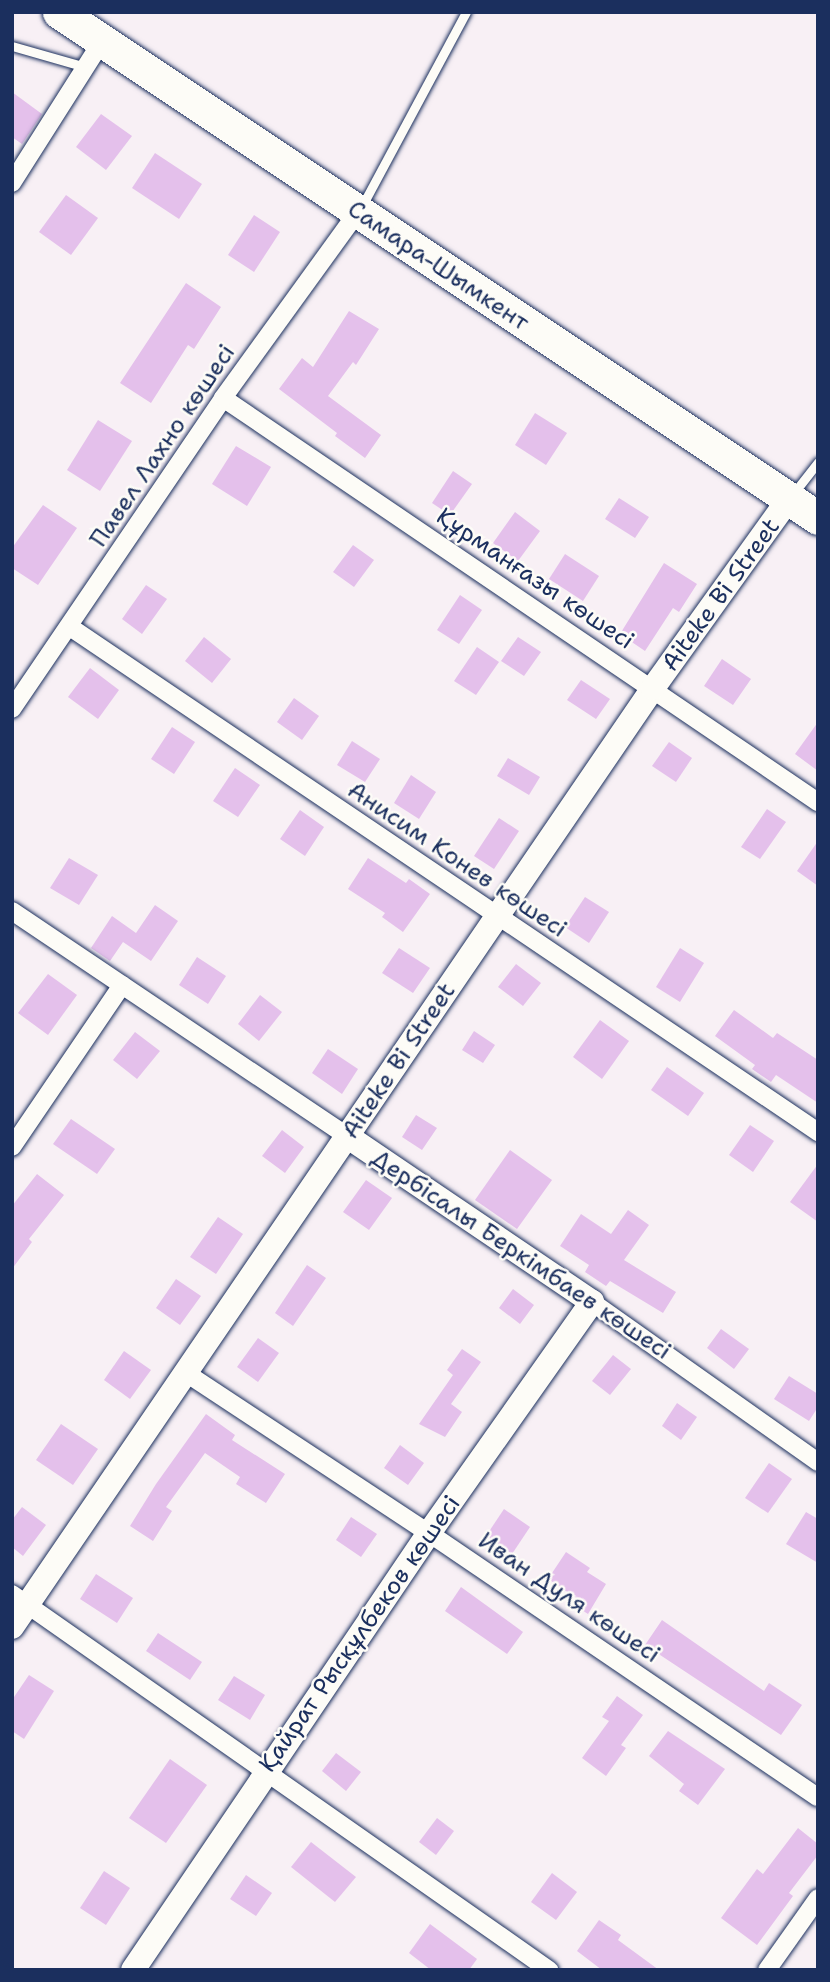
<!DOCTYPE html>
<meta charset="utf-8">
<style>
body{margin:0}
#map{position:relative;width:830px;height:1982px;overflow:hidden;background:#f8f0f5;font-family:"Shantell Sans",sans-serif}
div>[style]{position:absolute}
.building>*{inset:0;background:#e4c0eb}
.roads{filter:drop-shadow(0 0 2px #1b2f5e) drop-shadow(0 0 2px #1b2f5e)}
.lane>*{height:9px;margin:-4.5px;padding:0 4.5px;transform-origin:4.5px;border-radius:4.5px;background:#fdfcf7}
.street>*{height:18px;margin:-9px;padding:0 9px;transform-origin:9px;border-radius:9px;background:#fdfcf7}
.secondary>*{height:24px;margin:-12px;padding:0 12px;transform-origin:12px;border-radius:12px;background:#fdfcf7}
.highway>*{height:33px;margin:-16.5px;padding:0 16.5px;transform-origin:16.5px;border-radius:16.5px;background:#fdfcf7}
span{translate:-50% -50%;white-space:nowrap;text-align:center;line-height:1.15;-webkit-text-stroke:5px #fdfcf7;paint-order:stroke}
.street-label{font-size:24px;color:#1b2f5e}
.frame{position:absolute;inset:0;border:14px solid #1b2f5e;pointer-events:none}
</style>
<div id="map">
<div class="building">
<i style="clip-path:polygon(12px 92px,42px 114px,22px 144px,12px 137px)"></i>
<i style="clip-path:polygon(101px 114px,132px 136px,106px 170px,76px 147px)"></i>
<i style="clip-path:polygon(155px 153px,202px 184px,179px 219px,132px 188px)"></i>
<i style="clip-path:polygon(66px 195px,98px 218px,71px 255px,39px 232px)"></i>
<i style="clip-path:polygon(254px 215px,280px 232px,254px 272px,228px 255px)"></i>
<i style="clip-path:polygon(186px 283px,221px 307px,194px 349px,188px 345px,151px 403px,120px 383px)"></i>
<i style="clip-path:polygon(349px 311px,379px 329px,356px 365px,353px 362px,328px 396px,381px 435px,365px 458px,335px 436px,337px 433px,279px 389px,302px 358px,313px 367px)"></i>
<i style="clip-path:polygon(535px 413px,567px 433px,546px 465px,515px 445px)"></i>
<i style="clip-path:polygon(98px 420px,132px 441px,100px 491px,67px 470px)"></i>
<i style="clip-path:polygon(236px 446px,271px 467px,247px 506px,212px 484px)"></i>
<i style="clip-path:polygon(453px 471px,472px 484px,450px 515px,432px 503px)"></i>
<i style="clip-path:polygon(619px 498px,649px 517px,635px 538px,605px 519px)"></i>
<i style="clip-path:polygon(43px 505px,77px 528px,38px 585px,12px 568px,12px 548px)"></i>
<i style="clip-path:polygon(515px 512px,540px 531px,518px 561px,493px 543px)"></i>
<i style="clip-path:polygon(353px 545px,374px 560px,354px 587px,333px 572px)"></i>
<i style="clip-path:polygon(565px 554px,599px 576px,583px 601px,549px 579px)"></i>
<i style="clip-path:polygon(664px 563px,697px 584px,679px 612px,673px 608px,645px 651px,620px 634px)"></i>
<i style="clip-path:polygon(146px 585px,167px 599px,142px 634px,122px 619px)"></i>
<i style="clip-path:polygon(460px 595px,482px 610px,459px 644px,437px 630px)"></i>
<i style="clip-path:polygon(204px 637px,231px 659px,212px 683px,185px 661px)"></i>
<i style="clip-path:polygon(518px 637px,541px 652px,524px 676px,501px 661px)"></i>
<i style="clip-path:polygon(477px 647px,499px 662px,476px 695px,454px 681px)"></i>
<i style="clip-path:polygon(722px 659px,751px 679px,733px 705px,704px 686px)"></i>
<i style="clip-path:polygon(90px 668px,119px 690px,98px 719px,68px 697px)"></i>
<i style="clip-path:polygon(581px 680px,610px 699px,596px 719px,567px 700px)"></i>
<i style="clip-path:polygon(294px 698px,319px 716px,302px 740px,277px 722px)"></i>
<i style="clip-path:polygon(818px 722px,818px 771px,795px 754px)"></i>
<i style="clip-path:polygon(172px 727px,195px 742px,174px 774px,151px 759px)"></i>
<i style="clip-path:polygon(352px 741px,380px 759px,365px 782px,337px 765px)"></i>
<i style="clip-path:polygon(669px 742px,692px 758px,676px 782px,652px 766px)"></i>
<i style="clip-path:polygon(508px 758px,540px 777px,529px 795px,497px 776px)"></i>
<i style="clip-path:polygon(235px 768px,260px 785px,238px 817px,213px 801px)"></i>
<i style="clip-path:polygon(411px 775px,436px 792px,419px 819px,394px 803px)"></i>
<i style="clip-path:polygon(767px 809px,786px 822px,760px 859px,741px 847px)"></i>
<i style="clip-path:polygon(300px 810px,324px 827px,305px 856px,280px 839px)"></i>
<i style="clip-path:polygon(499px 818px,519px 831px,494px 869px,474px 856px)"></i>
<i style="clip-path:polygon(818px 841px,818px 886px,797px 871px)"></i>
<i style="clip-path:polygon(69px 858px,98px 875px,79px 905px,50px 888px)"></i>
<i style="clip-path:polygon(368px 858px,406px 883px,409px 879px,430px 894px,403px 932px,382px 917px,385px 913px,348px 889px)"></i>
<i style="clip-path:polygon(585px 897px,609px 912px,589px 943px,565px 927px)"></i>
<i style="clip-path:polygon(155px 905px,178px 921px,151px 961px,123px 942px,110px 961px,91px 948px,112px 916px,136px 933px)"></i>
<i style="clip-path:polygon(399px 948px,430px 968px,413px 993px,382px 973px)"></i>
<i style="clip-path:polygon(680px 948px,704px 963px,680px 1002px,656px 987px)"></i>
<i style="clip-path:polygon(197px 957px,226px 976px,208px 1004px,179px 985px)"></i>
<i style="clip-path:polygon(516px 964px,541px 983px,523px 1006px,498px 987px)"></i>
<i style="clip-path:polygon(48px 974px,77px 995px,48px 1035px,18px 1013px)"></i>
<i style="clip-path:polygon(260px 995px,282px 1012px,259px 1041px,238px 1024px)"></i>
<i style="clip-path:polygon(734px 1010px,773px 1038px,777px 1033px,818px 1060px,818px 1103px,776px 1075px,771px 1082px,752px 1069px,755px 1065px,715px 1036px)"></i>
<i style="clip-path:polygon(600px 1020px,629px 1041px,602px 1079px,573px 1057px)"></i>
<i style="clip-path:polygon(474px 1031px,495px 1045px,483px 1063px,462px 1050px)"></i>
<i style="clip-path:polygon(135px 1032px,160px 1051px,137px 1079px,113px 1060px)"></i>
<i style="clip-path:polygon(328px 1049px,358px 1069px,342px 1094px,312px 1073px)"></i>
<i style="clip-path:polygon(667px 1067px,704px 1093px,688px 1116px,651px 1090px)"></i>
<i style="clip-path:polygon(416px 1115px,437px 1128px,422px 1150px,402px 1137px)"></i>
<i style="clip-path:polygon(71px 1119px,115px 1149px,97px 1174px,53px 1144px)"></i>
<i style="clip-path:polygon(750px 1125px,774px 1141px,753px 1172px,729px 1155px)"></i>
<i style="clip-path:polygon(282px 1130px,304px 1147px,285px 1173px,262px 1156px)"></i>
<i style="clip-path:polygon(510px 1150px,552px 1180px,517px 1229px,475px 1200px)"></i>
<i style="clip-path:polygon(818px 1164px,818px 1222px,790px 1202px)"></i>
<i style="clip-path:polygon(37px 1174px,64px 1195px,29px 1239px,32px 1242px,12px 1269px,12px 1206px)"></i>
<i style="clip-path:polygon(366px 1180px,392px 1198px,369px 1230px,343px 1212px)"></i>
<i style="clip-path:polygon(628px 1210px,649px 1225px,624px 1260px,676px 1292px,663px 1313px,610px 1281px,606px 1286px,585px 1272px,589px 1265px,560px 1246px,581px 1214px,611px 1234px)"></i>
<i style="clip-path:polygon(218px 1217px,243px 1234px,216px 1274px,190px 1257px)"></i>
<i style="clip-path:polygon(307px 1265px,326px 1278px,293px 1326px,275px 1313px)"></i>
<i style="clip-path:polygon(176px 1279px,201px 1296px,180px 1325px,156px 1308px)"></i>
<i style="clip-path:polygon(513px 1289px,534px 1305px,520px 1324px,499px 1308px)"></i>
<i style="clip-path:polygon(721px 1329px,749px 1349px,734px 1369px,707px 1348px)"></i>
<i style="clip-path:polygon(258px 1338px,279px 1353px,258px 1382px,237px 1367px)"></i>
<i style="clip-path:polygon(462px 1349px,481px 1362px,451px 1404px,462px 1412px,445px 1437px,419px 1424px,453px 1375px,447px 1370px)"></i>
<i style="clip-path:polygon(124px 1351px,151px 1370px,130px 1399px,104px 1380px)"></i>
<i style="clip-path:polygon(613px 1355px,631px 1369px,610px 1395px,592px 1381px)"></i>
<i style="clip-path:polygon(789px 1376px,818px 1394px,818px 1407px,809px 1421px,774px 1399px)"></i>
<i style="clip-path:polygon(677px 1403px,697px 1417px,681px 1440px,662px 1426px)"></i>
<i style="clip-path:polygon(206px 1414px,235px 1435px,232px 1440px,285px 1474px,266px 1503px,236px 1484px,240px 1477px,205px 1453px,166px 1507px,172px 1511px,153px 1541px,130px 1526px,156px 1484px)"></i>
<i style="clip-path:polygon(61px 1424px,98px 1449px,73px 1485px,36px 1460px)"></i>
<i style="clip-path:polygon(400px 1445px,424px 1463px,408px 1485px,384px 1468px)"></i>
<i style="clip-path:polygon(769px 1463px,792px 1479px,768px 1513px,745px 1498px)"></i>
<i style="clip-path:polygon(22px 1507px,46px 1525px,23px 1556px,12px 1547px,12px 1520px)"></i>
<i style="clip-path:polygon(504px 1509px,530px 1527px,512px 1554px,486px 1536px)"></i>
<i style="clip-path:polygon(806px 1512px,818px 1519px,818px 1563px,786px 1544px)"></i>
<i style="clip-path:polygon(351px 1517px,377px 1534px,361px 1557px,336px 1540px)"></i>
<i style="clip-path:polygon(566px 1552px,590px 1568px,587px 1572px,606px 1584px,588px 1614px,574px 1605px,578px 1599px,548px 1579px)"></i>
<i style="clip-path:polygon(96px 1574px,133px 1598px,117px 1623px,80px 1599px)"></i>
<i style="clip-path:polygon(461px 1587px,523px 1632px,507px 1654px,445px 1611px)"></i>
<i style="clip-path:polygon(662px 1620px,764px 1691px,769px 1683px,802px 1705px,781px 1735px,645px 1645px)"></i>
<i style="clip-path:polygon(158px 1633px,202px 1662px,190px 1680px,146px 1651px)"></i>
<i style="clip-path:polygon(29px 1675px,54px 1691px,24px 1739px,12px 1731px,12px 1700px)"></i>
<i style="clip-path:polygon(234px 1676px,265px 1695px,250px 1720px,218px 1700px)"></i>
<i style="clip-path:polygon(617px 1696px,643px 1715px,621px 1745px,626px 1748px,606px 1776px,582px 1758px,609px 1721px,602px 1717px)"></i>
<i style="clip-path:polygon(668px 1731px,725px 1769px,698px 1805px,679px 1791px,684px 1784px,649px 1756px)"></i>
<i style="clip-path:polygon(336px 1753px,361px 1772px,346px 1791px,322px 1771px)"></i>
<i style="clip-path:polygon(170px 1759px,207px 1785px,166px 1843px,129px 1818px)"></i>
<i style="clip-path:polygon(437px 1818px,454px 1831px,436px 1855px,419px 1842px)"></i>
<i style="clip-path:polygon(798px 1828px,818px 1844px,818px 1855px,789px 1893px,793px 1896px,757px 1945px,721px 1918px,757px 1869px,763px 1874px)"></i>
<i style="clip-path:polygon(311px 1842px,356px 1877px,335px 1902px,291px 1867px)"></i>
<i style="clip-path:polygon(104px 1871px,130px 1888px,106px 1925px,80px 1908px)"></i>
<i style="clip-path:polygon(552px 1873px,577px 1892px,556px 1920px,531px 1902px)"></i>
<i style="clip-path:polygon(246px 1875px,272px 1893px,256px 1916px,230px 1899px)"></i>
<i style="clip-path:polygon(599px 1920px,621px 1935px,618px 1940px,659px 1970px,602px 1970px,577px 1951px)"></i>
<i style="clip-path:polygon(430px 1924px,477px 1959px,469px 1970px,431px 1970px,409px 1953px)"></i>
</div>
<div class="roads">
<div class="lane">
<i style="left:12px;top:46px;width:76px;rotate:16deg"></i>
<i style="left:362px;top:206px;width:220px;rotate:-61.8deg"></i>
<i style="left:793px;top:494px;width:41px;rotate:-52deg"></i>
</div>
<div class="street">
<i style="left:12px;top:183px;width:168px;rotate:-57.6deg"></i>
<i style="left:223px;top:398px;width:719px;rotate:34.18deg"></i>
<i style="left:70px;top:627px;width:903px;rotate:34.02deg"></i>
<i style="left:12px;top:709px;width:376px;rotate:-55.8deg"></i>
<i style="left:223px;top:398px;width:228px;rotate:-54.1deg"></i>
<i style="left:12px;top:911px;width:404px;rotate:33.9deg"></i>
<i style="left:12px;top:1147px;width:196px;rotate:-55.8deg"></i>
<i style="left:592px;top:1302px;width:277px;rotate:35.3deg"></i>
<i style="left:186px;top:1373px;width:291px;rotate:33.4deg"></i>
<i style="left:429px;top:1533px;width:470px;rotate:34.2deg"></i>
<i style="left:12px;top:1594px;width:656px;rotate:35deg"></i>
<i style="left:767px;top:1970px;width:88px;rotate:-54.7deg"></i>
</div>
<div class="secondary">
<i style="left:12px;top:1627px;width:1137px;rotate:-55.68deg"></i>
<i style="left:653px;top:688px;width:233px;rotate:-54.3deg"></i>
<i style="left:133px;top:1970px;width:528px;rotate:-55.89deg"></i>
<i style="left:429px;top:1533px;width:283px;rotate:-54.8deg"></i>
<i style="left:592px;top:1302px;width:296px;rotate:-145.9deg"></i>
</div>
<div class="highway">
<i style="left:59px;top:12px;width:912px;rotate:33.69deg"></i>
</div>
</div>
<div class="street-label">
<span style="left:438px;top:266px;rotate:34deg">Самара-Шымкент</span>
<span style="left:163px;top:446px;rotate:-56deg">Павел Лахно көшесі</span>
<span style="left:535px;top:579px;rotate:34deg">Құрманғазы көшесі</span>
<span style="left:721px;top:595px;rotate:-54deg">Aiteke Bi Street</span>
<span style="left:457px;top:860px;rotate:34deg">Анисим Конев көшесі</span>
<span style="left:399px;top:1061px;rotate:-56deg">Aiteke Bi Street</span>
<span style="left:521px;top:1255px;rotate:34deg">Дербісалы Беркімбаев көшесі</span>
<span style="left:569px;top:1598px;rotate:34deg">Иван Дуля көшесі</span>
<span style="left:360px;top:1634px;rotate:-55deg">Қайрат Рысқұлбеков көшесі</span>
</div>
<div class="frame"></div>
</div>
